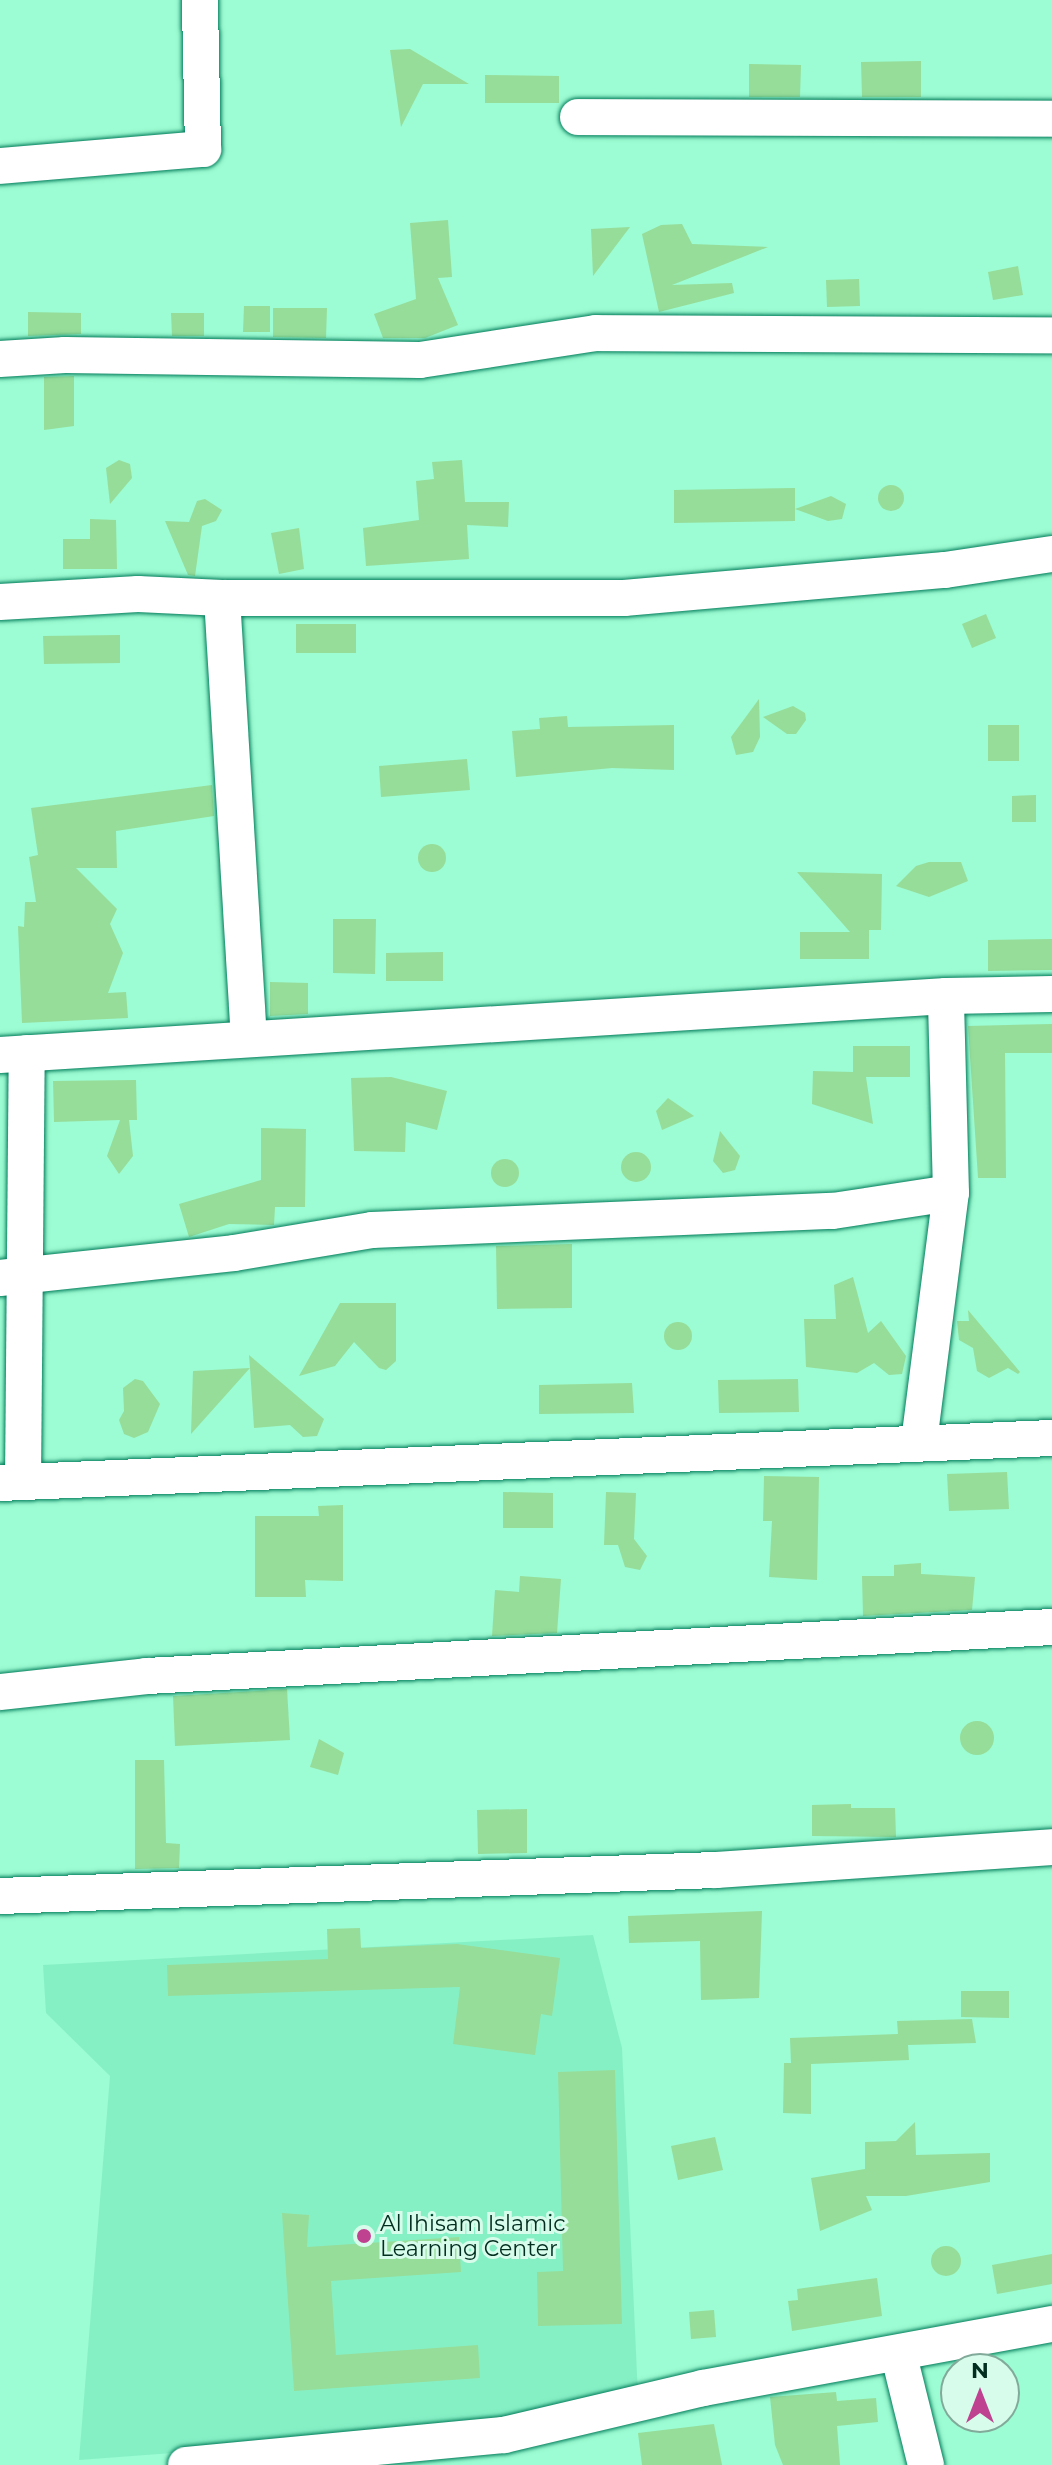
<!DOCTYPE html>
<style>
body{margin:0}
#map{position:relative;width:1052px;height:2465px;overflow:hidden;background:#9cfcd3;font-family:Montserrat,sans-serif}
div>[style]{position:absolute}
.built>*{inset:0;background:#86f0c5}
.building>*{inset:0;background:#96dd99}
.round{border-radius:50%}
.roads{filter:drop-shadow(0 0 2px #007b59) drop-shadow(0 0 2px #007b59)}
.minor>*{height:36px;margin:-18px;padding:0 18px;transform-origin:18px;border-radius:18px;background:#fff}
.dots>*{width:22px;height:22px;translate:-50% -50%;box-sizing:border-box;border:4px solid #d8fceb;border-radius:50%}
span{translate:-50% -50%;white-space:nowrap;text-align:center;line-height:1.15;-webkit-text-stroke:6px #d8fceb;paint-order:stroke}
.poi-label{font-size:22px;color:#022e20}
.left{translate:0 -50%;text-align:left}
.north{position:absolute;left:940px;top:2353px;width:80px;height:80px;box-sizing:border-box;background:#d8fceb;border:2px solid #82aa9a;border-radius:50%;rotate:0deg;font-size:22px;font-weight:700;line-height:32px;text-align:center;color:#022e20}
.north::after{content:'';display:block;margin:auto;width:28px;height:36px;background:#bf4291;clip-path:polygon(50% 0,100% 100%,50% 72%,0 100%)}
</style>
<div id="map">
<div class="built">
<i style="clip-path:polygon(593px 1935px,622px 2048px,638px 2396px,516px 2427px,79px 2460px,110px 2076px,46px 2013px,43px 1965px)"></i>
</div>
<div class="building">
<i style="clip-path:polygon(410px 49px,469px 84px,423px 84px,401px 127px,390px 50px)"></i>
<i style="clip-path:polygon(921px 61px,921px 97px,862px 97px,861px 62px)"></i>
<i style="clip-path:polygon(749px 64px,801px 65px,800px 97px,749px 97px)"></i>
<i style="clip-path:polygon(485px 75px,559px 76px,559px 103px,485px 103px)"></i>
<i style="clip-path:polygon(448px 220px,452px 277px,438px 278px,458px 325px,425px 338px,383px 338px,374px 314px,416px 299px,410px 223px)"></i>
<i style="clip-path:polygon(682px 224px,692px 244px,768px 247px,672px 285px,732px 283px,734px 293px,659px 312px,642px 234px,661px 225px)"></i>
<i style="clip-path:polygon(630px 227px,593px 276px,591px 229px)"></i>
<i style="clip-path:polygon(1018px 266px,1023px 295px,993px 300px,988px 272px)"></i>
<i style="clip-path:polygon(859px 279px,860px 306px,827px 307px,826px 280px)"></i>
<i style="clip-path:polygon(244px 306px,270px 306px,270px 332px,243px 332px)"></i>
<i style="clip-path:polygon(273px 308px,327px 308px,326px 338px,273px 337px)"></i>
<i style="clip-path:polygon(28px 312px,81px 313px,81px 334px,28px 336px)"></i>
<i style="clip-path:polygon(171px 313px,204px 313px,204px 336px,172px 336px)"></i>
<i style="clip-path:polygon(74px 376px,74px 426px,44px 430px,44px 377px)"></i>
<i style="clip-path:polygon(119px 460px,130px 464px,132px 478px,110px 504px,106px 468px)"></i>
<i style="clip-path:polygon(462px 460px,465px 502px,509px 502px,508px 527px,467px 525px,469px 559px,366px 566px,363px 528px,419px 520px,416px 481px,434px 479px,432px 462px)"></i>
<i class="round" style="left:878px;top:485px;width:26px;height:26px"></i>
<i style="clip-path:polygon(795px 488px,795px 521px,674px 523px,674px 490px)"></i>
<i style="clip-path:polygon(831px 496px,846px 504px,842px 519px,828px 521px,795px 509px)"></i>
<i style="clip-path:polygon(205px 499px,222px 510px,216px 521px,202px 526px,195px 576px,188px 575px,165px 521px,189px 522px,197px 501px)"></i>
<i style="clip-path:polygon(90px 519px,116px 520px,117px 569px,63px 569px,63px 539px,90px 539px)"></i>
<i style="clip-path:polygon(299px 528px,304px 569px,279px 574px,271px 533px)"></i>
<i style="clip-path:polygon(986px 614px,996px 638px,972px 648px,962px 624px)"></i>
<i style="clip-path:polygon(296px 624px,356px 624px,356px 653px,296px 653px)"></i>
<i style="clip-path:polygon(120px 635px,120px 663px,44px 664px,43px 636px)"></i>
<i style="clip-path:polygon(759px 699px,760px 737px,753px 752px,736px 755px,731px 737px)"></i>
<i style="clip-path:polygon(793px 706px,805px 713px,806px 720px,796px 734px,787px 734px,763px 717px)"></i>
<i style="clip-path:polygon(567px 716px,568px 727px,674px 725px,674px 770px,612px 768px,516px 777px,512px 731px,540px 729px,539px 718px)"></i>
<i style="clip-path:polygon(988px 725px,1019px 725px,1019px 761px,988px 761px)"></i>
<i style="clip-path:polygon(467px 759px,470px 790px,381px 797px,379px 766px)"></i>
<i style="clip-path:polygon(212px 785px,214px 816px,116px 831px,117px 868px,76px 868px,117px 909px,110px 924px,123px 953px,108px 993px,126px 992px,128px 1018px,22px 1023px,18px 926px,24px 927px,25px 902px,36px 902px,29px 857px,38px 855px,31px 808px)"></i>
<i style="clip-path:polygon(1036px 795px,1036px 822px,1012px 822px,1012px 796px)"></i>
<i class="round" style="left:418px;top:844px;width:28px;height:28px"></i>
<i style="clip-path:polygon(929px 862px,961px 862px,968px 881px,929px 897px,896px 886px,916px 866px)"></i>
<i style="clip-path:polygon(797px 872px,882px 874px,881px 930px,869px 930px,869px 959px,800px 959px,800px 932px,850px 932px)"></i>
<i style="clip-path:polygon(333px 919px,376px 919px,375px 974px,333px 973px)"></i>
<i style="clip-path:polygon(1052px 939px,1052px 970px,988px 971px,988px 940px)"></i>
<i style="clip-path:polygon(443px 952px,443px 981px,386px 981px,386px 953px)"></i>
<i style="clip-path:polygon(270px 982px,308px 983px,308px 1014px,270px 1016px)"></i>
<i style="clip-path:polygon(1052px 1024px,1052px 1053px,1005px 1053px,1006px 1178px,978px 1178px,968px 1026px)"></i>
<i style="clip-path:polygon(853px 1046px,910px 1046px,910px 1077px,866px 1077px,873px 1124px,812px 1104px,813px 1071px,853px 1072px)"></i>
<i style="clip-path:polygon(391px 1077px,447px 1091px,437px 1130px,406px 1122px,405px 1152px,354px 1151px,351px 1078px)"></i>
<i style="clip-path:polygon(136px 1080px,137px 1120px,129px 1120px,133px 1156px,119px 1174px,107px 1156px,120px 1120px,54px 1122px,53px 1081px)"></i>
<i style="clip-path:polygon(668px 1098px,694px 1116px,662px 1130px,656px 1111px)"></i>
<i style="clip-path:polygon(261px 1128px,306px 1129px,305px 1207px,275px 1207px,274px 1225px,229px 1224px,189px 1237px,179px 1204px,261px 1180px)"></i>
<i style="clip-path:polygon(720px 1131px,740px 1156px,735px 1170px,723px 1173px,713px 1161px)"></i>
<i class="round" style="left:621px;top:1152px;width:30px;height:30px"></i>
<i class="round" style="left:491px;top:1159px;width:28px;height:28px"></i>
<i style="clip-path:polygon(572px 1244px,572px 1308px,497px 1309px,496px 1246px)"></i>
<i style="clip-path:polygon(853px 1277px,868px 1333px,881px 1321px,906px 1356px,902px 1374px,889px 1375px,874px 1363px,857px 1373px,806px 1367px,804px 1319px,836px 1319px,834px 1285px)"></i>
<i style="clip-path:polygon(340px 1303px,396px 1303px,396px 1361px,386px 1370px,379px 1368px,354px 1342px,335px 1366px,299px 1376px)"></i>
<i style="clip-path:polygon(968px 1310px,1020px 1372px,1018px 1374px,1008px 1368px,989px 1378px,977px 1371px,973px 1348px,959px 1340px,957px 1321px,969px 1321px)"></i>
<i class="round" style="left:664px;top:1322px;width:28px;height:28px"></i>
<i style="clip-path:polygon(249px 1355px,324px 1419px,317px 1436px,303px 1437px,290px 1425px,254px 1428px,250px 1368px,191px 1434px,193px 1371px,250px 1368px)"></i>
<i style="clip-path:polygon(135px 1379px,143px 1381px,160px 1404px,148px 1432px,134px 1438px,124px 1434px,119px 1420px,124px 1411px,123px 1388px)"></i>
<i style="clip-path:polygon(798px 1379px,799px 1412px,719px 1413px,718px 1380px)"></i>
<i style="clip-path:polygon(632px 1383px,634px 1413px,539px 1414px,539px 1385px)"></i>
<i style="clip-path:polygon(1007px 1472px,1009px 1509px,949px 1511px,947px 1474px)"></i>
<i style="clip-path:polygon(764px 1476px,819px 1477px,817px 1580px,769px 1577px,772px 1521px,763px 1521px)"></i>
<i style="clip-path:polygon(503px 1492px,553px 1493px,553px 1528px,503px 1528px)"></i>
<i style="clip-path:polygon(606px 1492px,636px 1493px,634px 1539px,647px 1556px,640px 1570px,625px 1567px,618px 1545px,604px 1545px)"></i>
<i style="clip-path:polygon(343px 1505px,343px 1581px,305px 1580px,306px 1597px,255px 1597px,255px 1516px,319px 1516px,318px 1506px)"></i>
<i style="clip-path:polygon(921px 1563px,921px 1574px,975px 1577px,972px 1610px,863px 1616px,862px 1576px,894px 1576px,894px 1565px)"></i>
<i style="clip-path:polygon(520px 1576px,561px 1579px,557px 1633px,492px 1636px,495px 1590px,519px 1592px)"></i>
<i style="clip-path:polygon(287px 1689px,290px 1740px,175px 1746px,173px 1696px)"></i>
<i class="round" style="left:960px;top:1721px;width:34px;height:34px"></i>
<i style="clip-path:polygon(319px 1739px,344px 1753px,338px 1775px,310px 1767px)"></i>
<i style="clip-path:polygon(135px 1760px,164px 1760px,166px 1843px,180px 1844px,179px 1868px,135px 1869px)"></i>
<i style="clip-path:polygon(851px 1804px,851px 1808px,895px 1808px,896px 1837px,812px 1836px,812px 1805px)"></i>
<i style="clip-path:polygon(527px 1809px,527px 1853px,478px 1854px,477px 1810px)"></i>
<i style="clip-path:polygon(762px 1911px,759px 1998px,701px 2000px,700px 1941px,629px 1943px,628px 1916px)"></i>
<i style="clip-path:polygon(360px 1928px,361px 1948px,457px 1944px,560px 1958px,552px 2016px,541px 2014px,535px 2055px,453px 2044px,460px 1987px,168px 1996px,167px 1965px,328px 1959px,327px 1929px)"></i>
<i style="clip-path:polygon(961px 1991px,1009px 1991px,1009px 2018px,961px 2017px)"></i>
<i style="clip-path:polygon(972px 2019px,976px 2043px,908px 2045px,909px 2060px,811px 2064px,811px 2114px,783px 2113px,784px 2063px,791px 2063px,790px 2038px,898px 2034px,897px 2021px)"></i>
<i style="clip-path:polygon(615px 2070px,622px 2324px,538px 2326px,537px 2272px,563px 2271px,558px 2072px)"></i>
<i style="clip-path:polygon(915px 2122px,916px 2155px,990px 2153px,990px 2182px,906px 2196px,866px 2196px,872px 2210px,820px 2231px,811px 2178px,865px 2169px,865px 2142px,896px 2141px)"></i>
<i style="clip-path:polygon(715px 2137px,723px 2170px,678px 2180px,671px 2146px)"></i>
<i style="clip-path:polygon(282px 2213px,309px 2215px,307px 2247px,459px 2237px,461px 2272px,331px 2281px,336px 2355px,478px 2345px,480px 2378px,294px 2391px)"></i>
<i class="round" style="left:931px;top:2246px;width:30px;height:30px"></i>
<i style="clip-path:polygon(1052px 2254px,1052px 2284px,997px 2294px,992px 2265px)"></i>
<i style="clip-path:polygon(877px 2278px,882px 2316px,792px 2331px,788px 2301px,798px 2300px,797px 2289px)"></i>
<i style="clip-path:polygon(714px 2310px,716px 2337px,691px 2339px,689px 2312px)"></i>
<i style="clip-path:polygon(836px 2392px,837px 2401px,876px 2398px,878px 2422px,837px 2426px,840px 2465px,783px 2465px,775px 2445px,770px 2397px)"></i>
<i style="clip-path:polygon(714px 2424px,722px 2465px,642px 2465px,638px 2433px)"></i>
</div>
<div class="roads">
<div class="minor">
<i style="left:578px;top:117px;width:474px;rotate:0.2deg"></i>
<i style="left:0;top:166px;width:204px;rotate:-4.8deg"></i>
<i style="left:203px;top:149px;width:149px;rotate:-91.2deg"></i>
<i style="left:0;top:359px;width:65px;rotate:-3.5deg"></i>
<i style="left:65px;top:355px;width:355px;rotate:0.8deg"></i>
<i style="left:420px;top:360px;width:178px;rotate:-8.7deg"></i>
<i style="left:596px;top:333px;width:456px;rotate:0.3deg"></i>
<i style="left:222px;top:598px;width:440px;rotate:86.5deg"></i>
<i style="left:0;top:602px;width:138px;rotate:-3.3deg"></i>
<i style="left:138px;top:594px;width:84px;rotate:2.7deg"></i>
<i style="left:222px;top:598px;width:402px"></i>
<i style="left:624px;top:598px;width:322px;rotate:-5deg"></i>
<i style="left:945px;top:570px;width:108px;rotate:-8.5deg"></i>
<i style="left:0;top:1055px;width:948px;rotate:-3.57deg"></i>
<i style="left:946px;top:996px;width:106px;rotate:-1.1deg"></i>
<i style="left:0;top:1278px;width:235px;rotate:-6.1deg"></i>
<i style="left:234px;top:1253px;width:140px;rotate:-9.5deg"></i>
<i style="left:372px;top:1230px;width:461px;rotate:-2.4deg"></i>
<i style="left:833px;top:1211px;width:119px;rotate:-8.7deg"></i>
<i style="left:919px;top:1442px;width:251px;rotate:-82.7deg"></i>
<i style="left:951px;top:1193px;width:197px;rotate:-91.5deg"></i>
<i style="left:23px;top:1482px;width:429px;rotate:-89.5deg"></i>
<i style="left:0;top:1483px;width:1053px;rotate:-2.45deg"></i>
<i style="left:0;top:1692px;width:148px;rotate:-6.2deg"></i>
<i style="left:147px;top:1676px;width:906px;rotate:-3.1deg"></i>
<i style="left:0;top:1896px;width:716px;rotate:-2.08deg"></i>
<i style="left:716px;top:1870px;width:337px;rotate:-3.9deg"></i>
<i style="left:899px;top:2356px;width:112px;rotate:76.1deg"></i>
<i style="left:186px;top:2465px;width:319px;rotate:-5.4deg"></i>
<i style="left:504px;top:2435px;width:204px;rotate:-13.3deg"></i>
<i style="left:703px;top:2388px;width:355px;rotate:-10.4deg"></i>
</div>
</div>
<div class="dots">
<i style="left:364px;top:2236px;background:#bf4291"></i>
</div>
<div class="poi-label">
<span class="left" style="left:380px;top:2236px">Al Ihisam Islamic<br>Learning Center</span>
</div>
<div class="north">N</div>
</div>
